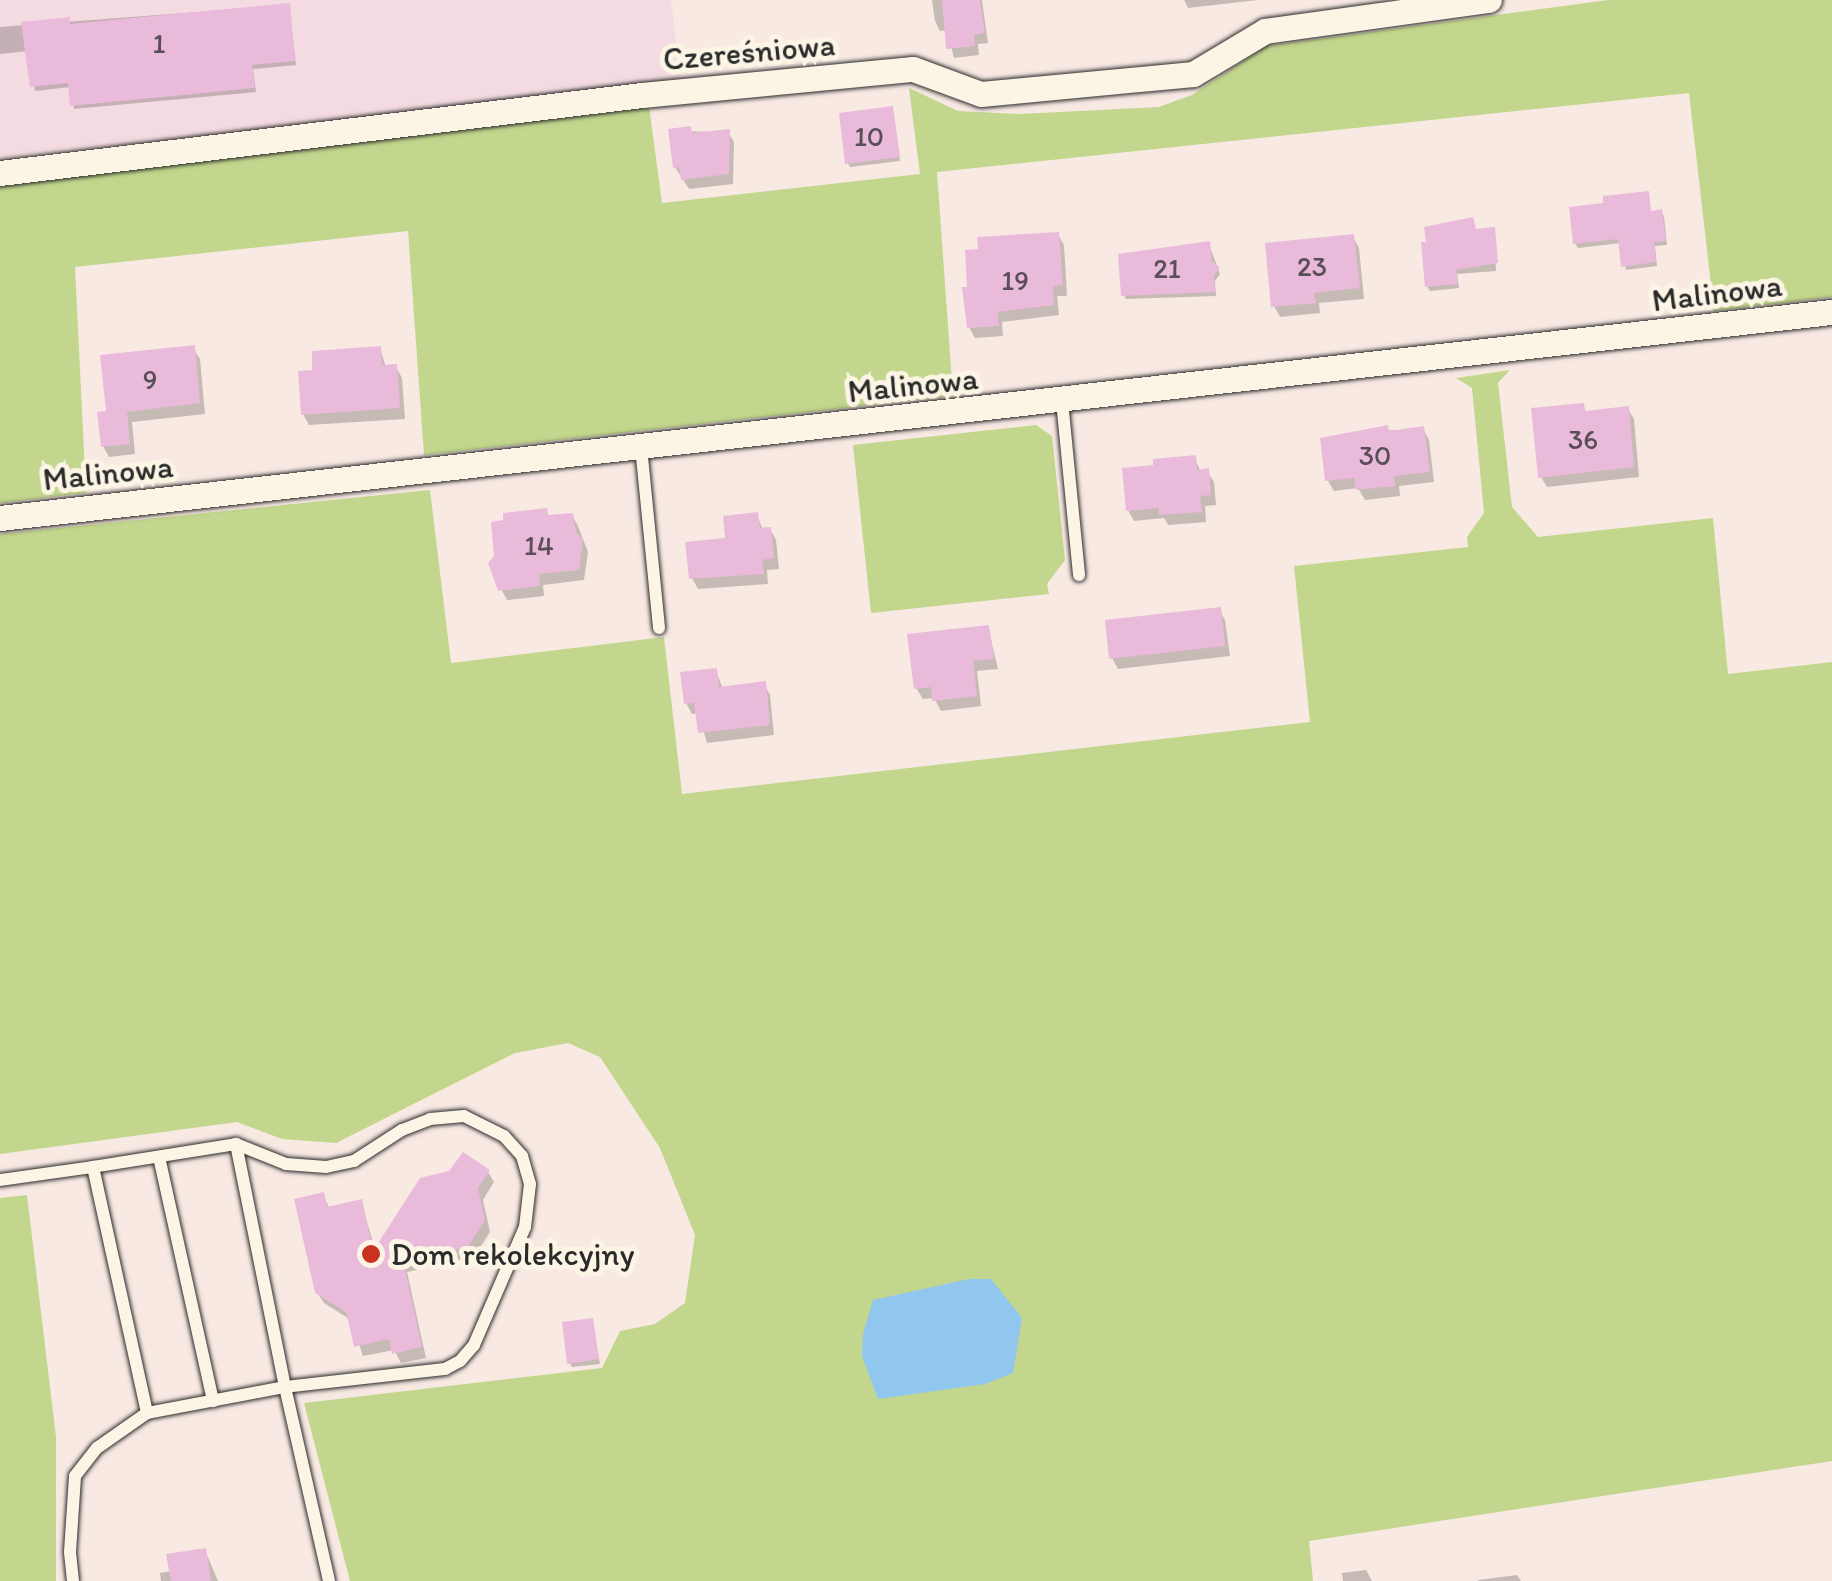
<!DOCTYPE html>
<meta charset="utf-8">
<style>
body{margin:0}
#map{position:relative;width:1832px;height:1581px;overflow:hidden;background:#f8e9e3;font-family:Itim,sans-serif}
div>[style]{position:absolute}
.built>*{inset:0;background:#f4dbe1}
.green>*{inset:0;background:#c2d78d}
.water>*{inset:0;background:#91c7ef}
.shadow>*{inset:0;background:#0003}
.building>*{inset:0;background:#eabadb}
.roads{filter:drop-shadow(0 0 2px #2b2b2b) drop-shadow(0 0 2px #2b2b2b)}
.service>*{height:12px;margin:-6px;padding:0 6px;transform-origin:6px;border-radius:6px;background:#fcf5e5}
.minor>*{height:25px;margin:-12.5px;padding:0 12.5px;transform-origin:12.5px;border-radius:12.5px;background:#fcf5e5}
.dots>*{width:28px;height:28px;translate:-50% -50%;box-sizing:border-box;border:5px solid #fcf5e5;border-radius:50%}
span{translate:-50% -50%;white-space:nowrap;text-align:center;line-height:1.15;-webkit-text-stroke:10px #fcf5e5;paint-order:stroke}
.number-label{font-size:28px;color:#5b4f57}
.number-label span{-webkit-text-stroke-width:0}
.street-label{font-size:32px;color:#2b2b2b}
.poi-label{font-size:32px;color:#2b2b2b}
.left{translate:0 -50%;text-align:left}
</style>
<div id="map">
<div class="built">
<i style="clip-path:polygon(0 0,671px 0,681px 82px,0 158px)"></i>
</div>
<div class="green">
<i style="clip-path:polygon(1608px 0,1832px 0,1832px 297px,1714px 311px,1689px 93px,937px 172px,953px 396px,424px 455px,408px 231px,75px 267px,86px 493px,0 503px,0 184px,649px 106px,662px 203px,920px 174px,909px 88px,958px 111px,1020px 114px,1159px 107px,1192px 95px,1266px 46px)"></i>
<i style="clip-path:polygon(1510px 370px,1498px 383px,1512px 507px,1538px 537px,1713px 518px,1728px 674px,1832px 662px,1832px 1461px,1309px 1541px,1313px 1581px,350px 1581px,304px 1403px,602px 1368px,620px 1331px,655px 1324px,685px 1303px,695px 1235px,660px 1148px,600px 1057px,568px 1043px,515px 1053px,336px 1143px,282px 1139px,237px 1122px,0 1154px,0 534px,430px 490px,451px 663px,664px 637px,682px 794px,1310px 722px,1294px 566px,1468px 547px,1467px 537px,1484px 513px,1472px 388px,1456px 378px)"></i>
<i style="clip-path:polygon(1036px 425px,1052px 436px,1065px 560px,1047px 584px,1049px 594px,871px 613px,853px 445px)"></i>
<i style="clip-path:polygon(27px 1195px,56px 1437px,56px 1581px,0 1581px,0 1198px)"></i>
</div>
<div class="water">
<i style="clip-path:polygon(969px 1279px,991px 1279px,1022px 1318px,1013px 1373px,985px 1384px,878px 1399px,862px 1356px,863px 1334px,873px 1300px)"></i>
</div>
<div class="shadow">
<i style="clip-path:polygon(932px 0,982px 0,988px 43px,978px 44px,979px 55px,954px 58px,947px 30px,940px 31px,935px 21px)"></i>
<i style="clip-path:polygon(1184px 0,1258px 0,1188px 8px)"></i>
<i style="clip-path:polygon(289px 5px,296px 65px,253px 69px,256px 92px,74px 109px,70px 87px,35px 91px,28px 51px,0 54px,0 27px)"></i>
<i style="clip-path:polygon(892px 109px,900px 161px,850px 167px,848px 163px)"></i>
<i style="clip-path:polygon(671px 131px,728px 132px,734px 142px,733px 184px,689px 189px,675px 167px)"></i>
<i style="clip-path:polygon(1647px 194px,1651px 213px,1661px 212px,1664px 216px,1667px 245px,1655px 246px,1657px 266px,1626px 270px,1621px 243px,1578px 248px,1575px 243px,1606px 205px)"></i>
<i style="clip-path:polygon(1494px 230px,1496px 271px,1457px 274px,1459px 288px,1430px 291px,1427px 286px,1476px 231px)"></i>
<i style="clip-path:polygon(1058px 235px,1064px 245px,1067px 296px,1057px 296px,1059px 315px,1002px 322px,1003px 336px,975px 338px,969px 327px,970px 289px)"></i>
<i style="clip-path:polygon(1353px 237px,1359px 248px,1364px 299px,1319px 303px,1320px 313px,1280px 317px,1274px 306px)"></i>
<i style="clip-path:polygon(1209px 244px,1220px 274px,1215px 281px,1216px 296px,1126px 299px,1124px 295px)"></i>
<i style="clip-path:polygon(193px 348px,200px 359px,205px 414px,132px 422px,135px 454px,109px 457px,103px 446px,109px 413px)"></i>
<i style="clip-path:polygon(380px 349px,386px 367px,396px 367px,402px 378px,405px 419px,309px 425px,303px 414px,315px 372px)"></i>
<i style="clip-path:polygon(1583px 406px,1587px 413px,1628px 409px,1634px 419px,1639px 477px,1547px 487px,1541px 477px)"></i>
<i style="clip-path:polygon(1423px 429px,1429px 440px,1434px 482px,1399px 486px,1400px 496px,1365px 500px,1358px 488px,1334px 491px,1328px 481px,1352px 432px)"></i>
<i style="clip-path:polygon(1194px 457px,1201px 472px,1207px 471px,1214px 482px,1216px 505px,1205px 506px,1206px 522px,1168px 525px,1164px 518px,1134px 521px,1128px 510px,1156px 468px)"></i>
<i style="clip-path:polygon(546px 511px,550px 518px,572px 515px,578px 526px,588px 552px,584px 580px,543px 585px,544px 596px,507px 600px,501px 589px)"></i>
<i style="clip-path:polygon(757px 515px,763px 530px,770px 529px,776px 540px,779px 569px,767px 570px,768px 584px,698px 589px,692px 578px)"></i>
<i style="clip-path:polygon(1219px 609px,1225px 620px,1230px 656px,1118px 669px,1112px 658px)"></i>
<i style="clip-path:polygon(988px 627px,998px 669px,977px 671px,981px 706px,941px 711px,934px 698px,923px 699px,916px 688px)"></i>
<i style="clip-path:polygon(716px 671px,723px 689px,764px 684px,770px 695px,774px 735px,707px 743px,698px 713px,692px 714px,686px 703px)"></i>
<i style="clip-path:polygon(488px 1172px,494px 1182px,483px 1200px,490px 1232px,474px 1257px,407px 1272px,426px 1358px,401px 1363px,394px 1350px,363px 1356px,351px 1320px,324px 1303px,317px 1292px,323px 1195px,330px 1209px,361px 1202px,376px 1252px)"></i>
<i style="clip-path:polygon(592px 1320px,600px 1364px,572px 1367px,570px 1363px)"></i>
<i style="clip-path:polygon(205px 1550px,218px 1581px,161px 1581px,160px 1573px,172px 1571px)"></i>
<i style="clip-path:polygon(1366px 1570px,1372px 1581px,1343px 1581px,1342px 1573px)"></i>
<i style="clip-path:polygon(1517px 1575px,1521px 1581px,1478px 1581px,1478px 1580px)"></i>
</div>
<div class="building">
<i style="clip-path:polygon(942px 0,980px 0,985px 33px,974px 35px,975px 46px,946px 49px)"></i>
<i style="clip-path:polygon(290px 3px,295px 61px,252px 65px,255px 88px,70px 106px,68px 83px,30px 87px,21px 22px,70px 17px,70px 24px)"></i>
<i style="clip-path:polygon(893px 106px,900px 157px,845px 164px,839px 113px)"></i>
<i style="clip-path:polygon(691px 126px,692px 133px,730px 129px,729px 174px,681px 180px,679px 167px,673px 168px,668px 129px)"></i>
<i style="clip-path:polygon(1649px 191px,1651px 211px,1662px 209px,1666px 241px,1654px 242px,1656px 262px,1621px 267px,1618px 239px,1573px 244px,1569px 207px,1603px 203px,1603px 196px)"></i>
<i style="clip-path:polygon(1473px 217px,1476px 229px,1495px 227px,1498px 263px,1456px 270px,1458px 284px,1425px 287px,1421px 242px,1426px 242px,1424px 227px)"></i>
<i style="clip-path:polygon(1059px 232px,1063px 285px,1053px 286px,1054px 305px,998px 312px,999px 326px,967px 328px,962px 287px,967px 287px,965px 250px,978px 249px,977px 237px)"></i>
<i style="clip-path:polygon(1354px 234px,1360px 288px,1314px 293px,1316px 303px,1271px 307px,1265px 243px)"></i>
<i style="clip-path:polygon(1210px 241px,1212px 261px,1220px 268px,1214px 275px,1215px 292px,1121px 296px,1118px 254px)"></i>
<i style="clip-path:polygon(195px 345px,200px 403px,127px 412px,130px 444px,101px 447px,97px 412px,106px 411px,100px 355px)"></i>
<i style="clip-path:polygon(381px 346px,382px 365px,397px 364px,400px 408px,301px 415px,298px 371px,312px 370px,312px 351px)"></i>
<i style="clip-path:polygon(1584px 403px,1585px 411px,1629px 406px,1634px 467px,1538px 478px,1531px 408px)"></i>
<i style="clip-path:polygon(1388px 425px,1389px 431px,1424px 426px,1430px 472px,1394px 476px,1395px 486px,1356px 490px,1354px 478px,1325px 481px,1320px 438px)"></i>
<i style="clip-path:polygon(1196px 455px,1197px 470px,1209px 468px,1211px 495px,1200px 496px,1202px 512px,1159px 515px,1159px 508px,1126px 511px,1122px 468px,1153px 465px,1153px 459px)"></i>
<i style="clip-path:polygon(547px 508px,548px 515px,573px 513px,576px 533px,583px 539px,579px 570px,539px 574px,540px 586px,498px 591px,488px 563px,494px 556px,491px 522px,503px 520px,503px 513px)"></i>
<i style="clip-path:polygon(758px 512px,760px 528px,771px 527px,774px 558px,762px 560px,764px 574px,689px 579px,685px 542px,725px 538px,723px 516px)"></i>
<i style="clip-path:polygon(1221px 607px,1225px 646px,1109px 659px,1105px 620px)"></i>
<i style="clip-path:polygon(989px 625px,994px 659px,973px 661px,977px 696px,932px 701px,931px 687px,914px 689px,907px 634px)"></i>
<i style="clip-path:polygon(717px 668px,719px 687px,766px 681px,770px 725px,698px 733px,694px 703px,684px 704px,680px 672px)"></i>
<i style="clip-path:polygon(463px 1152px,490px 1170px,478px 1188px,485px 1220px,468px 1247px,403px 1261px,422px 1347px,392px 1354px,389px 1339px,354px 1347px,346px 1312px,315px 1293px,294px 1199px,324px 1192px,327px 1207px,362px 1199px,373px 1251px,420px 1178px,449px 1171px)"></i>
<i style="clip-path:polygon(593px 1318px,599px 1359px,567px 1364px,562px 1322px)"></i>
<i style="clip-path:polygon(206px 1548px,211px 1581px,171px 1581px,166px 1554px)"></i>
</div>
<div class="roads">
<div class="service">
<i style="left:1062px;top:401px;width:175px;rotate:84.4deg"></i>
<i style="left:641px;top:447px;width:182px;rotate:84.3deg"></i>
<i style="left:236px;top:1144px;width:54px;rotate:21.8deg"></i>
<i style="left:286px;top:1164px;width:40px;rotate:4.3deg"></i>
<i style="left:326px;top:1167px;width:29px;rotate:-12deg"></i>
<i style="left:354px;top:1161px;width:57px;rotate:-32.9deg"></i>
<i style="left:402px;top:1130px;width:30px;rotate:-21deg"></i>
<i style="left:430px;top:1119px;width:34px;rotate:-5deg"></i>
<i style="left:464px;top:1116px;width:45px;rotate:26.6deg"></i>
<i style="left:504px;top:1136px;width:27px;rotate:48deg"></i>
<i style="left:522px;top:1156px;width:29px;rotate:74deg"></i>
<i style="left:530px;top:1184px;width:43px;rotate:96.6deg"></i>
<i style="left:525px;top:1227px;width:129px;rotate:113.4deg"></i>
<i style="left:474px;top:1345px;width:21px;rotate:131deg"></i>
<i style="left:460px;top:1361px;width:17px;rotate:152deg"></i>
<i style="left:445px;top:1369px;width:161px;rotate:173.6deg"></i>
<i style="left:285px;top:1387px;width:199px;rotate:77.2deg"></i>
<i style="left:159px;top:1157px;width:250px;rotate:77.5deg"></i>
<i style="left:0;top:1180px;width:94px;rotate:-8deg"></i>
<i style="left:93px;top:1167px;width:252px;rotate:77.6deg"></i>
<i style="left:73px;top:1581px;width:29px;rotate:-96deg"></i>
<i style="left:70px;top:1552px;width:76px;rotate:-86.2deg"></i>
<i style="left:75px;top:1476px;width:36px;rotate:-52deg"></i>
<i style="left:97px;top:1448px;width:61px;rotate:-35deg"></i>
<i style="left:147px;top:1413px;width:140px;rotate:-10.7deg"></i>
<i style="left:285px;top:1387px;width:248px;rotate:-101.4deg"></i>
<i style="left:236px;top:1144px;width:145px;rotate:170.9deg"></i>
</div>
<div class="minor">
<i style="left:0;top:173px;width:647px;rotate:-6.93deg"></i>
<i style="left:642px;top:95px;width:272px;rotate:-5.5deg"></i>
<i style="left:913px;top:69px;width:72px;rotate:20.2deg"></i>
<i style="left:981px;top:94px;width:213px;rotate:-5.4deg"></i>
<i style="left:1193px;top:74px;width:84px;rotate:-30.8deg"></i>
<i style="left:1265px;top:31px;width:226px;rotate:-7.9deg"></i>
<i style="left:0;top:518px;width:1844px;rotate:-6.42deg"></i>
</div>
</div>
<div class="dots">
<i style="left:371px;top:1254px;background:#c8321e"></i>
</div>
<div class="number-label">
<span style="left:159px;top:43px">1</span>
<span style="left:869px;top:136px">10</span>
<span style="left:1312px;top:266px">23</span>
<span style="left:1167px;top:268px">21</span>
<span style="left:1015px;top:280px">19</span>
<span style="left:150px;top:379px">9</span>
<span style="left:1583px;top:439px">36</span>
<span style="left:1375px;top:455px">30</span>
<span style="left:539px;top:545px">14</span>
</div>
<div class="street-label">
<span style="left:749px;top:52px;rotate:-5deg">Czereśniowa</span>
<span style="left:1717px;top:293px;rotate:-7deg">Malinowa</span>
<span style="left:913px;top:385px;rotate:-6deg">Malinowa</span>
<span style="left:108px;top:473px;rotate:-6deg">Malinowa</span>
</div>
<div class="poi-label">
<span class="left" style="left:391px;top:1254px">Dom rekolekcyjny</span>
</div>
</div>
